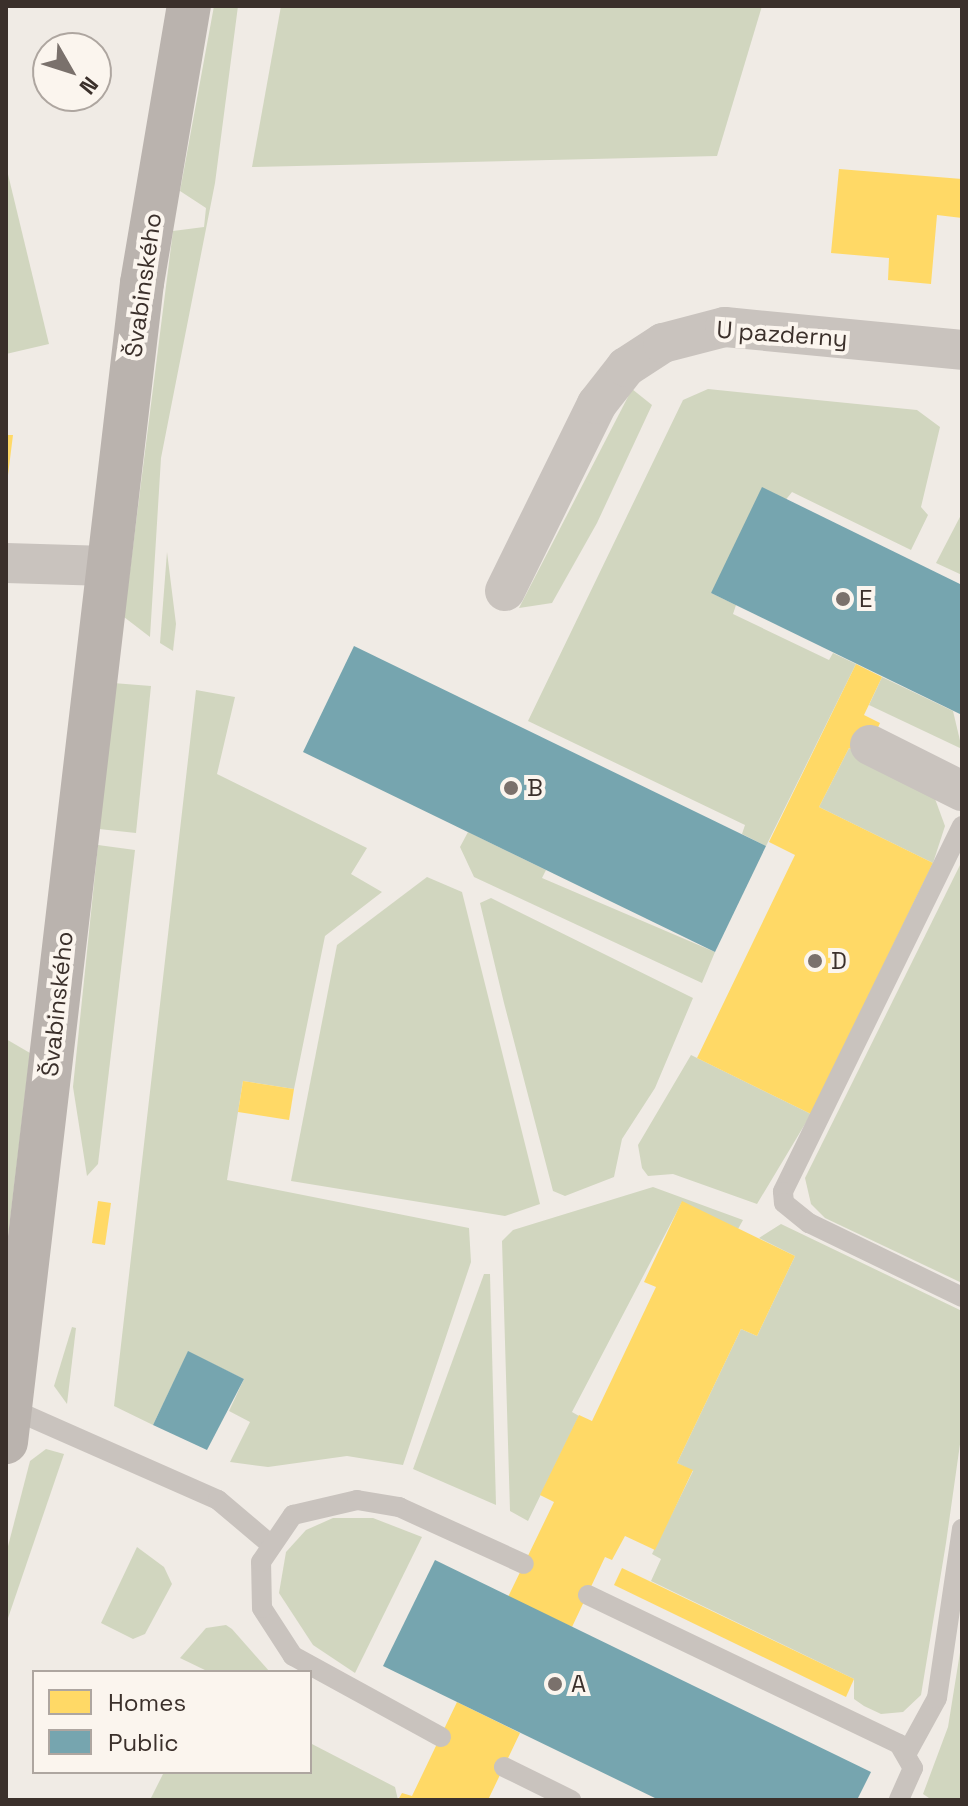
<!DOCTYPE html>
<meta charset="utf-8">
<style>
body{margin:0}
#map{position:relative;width:968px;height:1806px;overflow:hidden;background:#f0ebe5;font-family:"Space Grotesk",sans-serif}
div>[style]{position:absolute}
.green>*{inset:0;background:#d1d6bf}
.homes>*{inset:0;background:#ffd966}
.public>*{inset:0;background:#76a5af}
.lane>*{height:20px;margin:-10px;padding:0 10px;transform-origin:10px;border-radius:10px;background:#c9c3be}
.street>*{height:40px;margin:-20px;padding:0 20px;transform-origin:20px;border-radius:20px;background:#c9c3be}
.secondary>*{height:44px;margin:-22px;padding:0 22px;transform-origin:22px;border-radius:22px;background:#bab3ae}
.dots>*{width:22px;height:22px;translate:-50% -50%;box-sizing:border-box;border:4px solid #fbf5ee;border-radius:50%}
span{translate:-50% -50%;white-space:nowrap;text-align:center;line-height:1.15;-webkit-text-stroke:8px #fbf5ee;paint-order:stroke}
.street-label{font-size:24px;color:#3b302b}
.poi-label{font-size:24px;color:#3b302b}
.left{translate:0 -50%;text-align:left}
.frame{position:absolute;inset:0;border:8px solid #3b302b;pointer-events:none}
.legend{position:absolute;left:32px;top:1670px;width:280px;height:104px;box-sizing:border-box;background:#fbf5ee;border:2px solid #aea6a0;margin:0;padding:10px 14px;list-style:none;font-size:24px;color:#3b302b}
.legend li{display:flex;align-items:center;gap:16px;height:40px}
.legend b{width:40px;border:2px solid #aea6a0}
.north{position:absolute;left:32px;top:32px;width:80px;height:80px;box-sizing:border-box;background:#fbf5ee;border:2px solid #aea6a0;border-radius:50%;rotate:129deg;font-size:22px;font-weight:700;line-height:32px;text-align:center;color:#3b302b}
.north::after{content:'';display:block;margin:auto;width:28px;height:36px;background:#7a716c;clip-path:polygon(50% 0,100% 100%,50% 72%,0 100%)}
</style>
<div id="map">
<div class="green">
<i style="clip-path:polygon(214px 6px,238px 6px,215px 183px,161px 458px,150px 637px,124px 617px,173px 231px,204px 227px,206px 208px,180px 191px)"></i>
<i style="clip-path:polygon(281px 6px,762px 6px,717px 156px,252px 167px)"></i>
<i style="clip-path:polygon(6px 166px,49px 344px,6px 354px)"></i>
<i style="clip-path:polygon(632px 389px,652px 405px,597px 523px,552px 603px,519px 608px)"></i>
<i style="clip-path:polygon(708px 389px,917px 410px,940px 427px,921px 507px,928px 515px,911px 550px,792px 492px,711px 593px,736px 605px,733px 614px,829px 660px,833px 653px,856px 664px,766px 846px,742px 834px,745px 825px,528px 721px,683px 400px)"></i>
<i style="clip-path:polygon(962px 513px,962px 575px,936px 563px)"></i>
<i style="clip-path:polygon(167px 552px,176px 624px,173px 651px,160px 643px)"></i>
<i style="clip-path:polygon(882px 677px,953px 711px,962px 749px,869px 705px)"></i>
<i style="clip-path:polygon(113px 683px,151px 686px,136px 833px,99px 829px)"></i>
<i style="clip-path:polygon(196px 690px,235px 697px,217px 774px,367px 848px,351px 874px,382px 892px,325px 936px,294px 1089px,243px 1081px,227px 1180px,469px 1228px,471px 1262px,403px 1465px,347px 1456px,268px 1467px,230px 1462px,250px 1422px,229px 1411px,244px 1379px,188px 1352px,153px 1425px,114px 1406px)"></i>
<i style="clip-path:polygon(849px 748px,934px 796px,945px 826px,933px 863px,819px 807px)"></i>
<i style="clip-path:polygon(468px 832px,546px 870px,542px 878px,715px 952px,702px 983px,474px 877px,460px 847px)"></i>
<i style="clip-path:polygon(98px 845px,135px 850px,98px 1164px,87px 1176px,73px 1087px)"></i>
<i style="clip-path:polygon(962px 861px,962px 1283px,825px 1218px,811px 1204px,805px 1178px)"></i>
<i style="clip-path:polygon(427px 877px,462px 892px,540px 1204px,505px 1216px,291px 1181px,337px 945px)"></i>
<i style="clip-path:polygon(491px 898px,693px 998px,655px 1088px,622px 1139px,614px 1177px,565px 1196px,553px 1191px,504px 1003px,480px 903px)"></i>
<i style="clip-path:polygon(6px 1039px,30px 1053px,6px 1254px)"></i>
<i style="clip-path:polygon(691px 1055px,811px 1114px,757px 1204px,673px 1174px,648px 1176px,642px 1168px,638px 1145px)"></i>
<i style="clip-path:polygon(653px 1187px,743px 1220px,738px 1229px,682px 1202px,572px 1412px,579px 1416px,528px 1521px,510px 1511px,502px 1241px,513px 1230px)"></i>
<i style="clip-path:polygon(781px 1224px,962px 1311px,962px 1430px,946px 1543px,921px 1695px,903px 1712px,881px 1714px,864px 1706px,854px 1699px,854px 1679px,651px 1581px,661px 1559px,652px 1554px,693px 1471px,677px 1463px,741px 1329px,757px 1336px,795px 1256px,759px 1238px)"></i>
<i style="clip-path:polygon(484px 1274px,490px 1274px,496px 1505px,413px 1469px)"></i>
<i style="clip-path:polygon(72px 1327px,76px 1328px,67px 1404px,54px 1386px)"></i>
<i style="clip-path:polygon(46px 1449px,64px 1454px,6px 1624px,6px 1554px,30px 1461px)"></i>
<i style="clip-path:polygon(333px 1518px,373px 1518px,422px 1537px,355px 1673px,313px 1645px,279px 1593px,286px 1552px,306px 1530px)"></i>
<i style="clip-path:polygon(137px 1547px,164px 1567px,172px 1584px,145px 1634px,133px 1639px,101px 1623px)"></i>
<i style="clip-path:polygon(226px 1625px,232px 1629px,270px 1672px,209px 1672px,180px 1658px,206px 1628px)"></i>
<i style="clip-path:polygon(962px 1640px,962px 1800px,932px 1800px,923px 1794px,948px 1727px)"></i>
<i style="clip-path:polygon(310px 1743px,395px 1787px,398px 1800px,150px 1800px,164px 1772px,310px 1772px)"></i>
</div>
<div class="homes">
<i style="clip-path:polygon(839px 169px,962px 179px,962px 218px,937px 215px,931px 284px,888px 280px,889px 258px,831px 253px)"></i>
<i style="clip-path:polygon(6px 435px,13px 435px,8px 475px,6px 475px)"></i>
<i style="clip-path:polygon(856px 664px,882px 677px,864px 715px,880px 723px,865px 756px,849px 748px,819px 807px,933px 863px,811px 1114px,697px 1058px,795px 855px,769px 842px)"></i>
<i style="clip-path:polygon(243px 1081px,294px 1089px,289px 1120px,238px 1112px)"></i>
<i style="clip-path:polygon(98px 1201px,111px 1203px,105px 1245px,92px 1243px)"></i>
<i style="clip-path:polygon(682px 1201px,795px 1256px,757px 1336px,741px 1329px,677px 1463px,693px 1470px,655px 1550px,625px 1536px,612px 1560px,605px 1557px,572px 1627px,508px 1597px,554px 1502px,540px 1495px,579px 1415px,592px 1421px,656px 1287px,644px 1282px)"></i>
<i style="clip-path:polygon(622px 1568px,854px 1679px,846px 1697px,614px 1585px)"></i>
<i style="clip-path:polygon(457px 1702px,520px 1733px,488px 1800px,398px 1800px,402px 1793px,412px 1796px)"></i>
</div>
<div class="public">
<i style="clip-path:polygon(762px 487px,962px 585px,962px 715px,711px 593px)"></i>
<i style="clip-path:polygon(354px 646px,766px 846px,715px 952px,303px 752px)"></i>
<i style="clip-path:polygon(188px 1351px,244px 1379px,207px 1450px,153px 1425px)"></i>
<i style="clip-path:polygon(435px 1560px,871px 1772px,857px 1800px,659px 1800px,383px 1666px)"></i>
</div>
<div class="lane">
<i style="left:962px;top:826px;width:407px;rotate:116.1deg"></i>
<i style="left:783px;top:1192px;width:11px;rotate:85deg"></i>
<i style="left:784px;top:1203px;width:32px;rotate:39deg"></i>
<i style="left:809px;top:1223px;width:170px;rotate:25.8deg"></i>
<i style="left:12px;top:1409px;width:225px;rotate:23.8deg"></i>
<i style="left:218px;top:1500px;width:68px;rotate:40.2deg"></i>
<i style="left:588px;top:1595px;width:345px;rotate:25.6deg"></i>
<i style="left:899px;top:1744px;width:28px;rotate:60deg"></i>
<i style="left:913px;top:1768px;width:35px;rotate:114deg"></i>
<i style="left:441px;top:1737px;width:169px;rotate:-151.3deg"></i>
<i style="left:293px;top:1656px;width:57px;rotate:-122.9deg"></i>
<i style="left:262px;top:1608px;width:46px;rotate:-91.2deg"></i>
<i style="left:261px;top:1562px;width:57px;rotate:-55.8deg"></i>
<i style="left:293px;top:1515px;width:66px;rotate:-13.2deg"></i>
<i style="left:357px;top:1500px;width:43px;rotate:9.5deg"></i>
<i style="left:399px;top:1507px;width:137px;rotate:24.5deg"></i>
<i style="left:908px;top:1751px;width:60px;rotate:-61.3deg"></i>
<i style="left:937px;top:1698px;width:171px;rotate:-81.6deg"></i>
<i style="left:504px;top:1767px;width:75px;rotate:26.2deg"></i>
</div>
<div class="street">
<i style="left:6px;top:563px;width:101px;rotate:1.7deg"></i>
<i style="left:505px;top:591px;width:208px;rotate:-63.8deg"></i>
<i style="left:597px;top:404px;width:47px;rotate:-51.9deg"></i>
<i style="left:626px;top:367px;width:44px;rotate:-33deg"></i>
<i style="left:663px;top:343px;width:64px;rotate:-14.5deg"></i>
<i style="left:725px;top:327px;width:238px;rotate:5.5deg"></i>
<i style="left:870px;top:745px;width:103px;rotate:26.6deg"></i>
</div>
<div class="secondary">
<i style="left:6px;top:1442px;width:1167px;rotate:-83.31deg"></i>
<i style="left:142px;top:283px;width:281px;rotate:-80.4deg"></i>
</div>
<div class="dots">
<i style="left:843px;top:599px;background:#7a716c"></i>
<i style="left:511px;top:788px;background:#7a716c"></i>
<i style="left:815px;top:961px;background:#7a716c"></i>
<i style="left:555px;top:1684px;background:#7a716c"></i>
</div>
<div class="street-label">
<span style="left:143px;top:285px;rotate:-82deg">Švabinského</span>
<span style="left:782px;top:334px;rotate:4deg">U pazderny</span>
<span style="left:57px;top:1004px;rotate:-84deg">Švabinského</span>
</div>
<div class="poi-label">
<span class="left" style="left:859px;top:599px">E</span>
<span class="left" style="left:527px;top:788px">B</span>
<span class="left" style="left:831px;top:961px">D</span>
<span class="left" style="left:571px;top:1684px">A</span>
</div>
<div class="frame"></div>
<ul class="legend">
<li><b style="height:22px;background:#ffd966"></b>Homes</li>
<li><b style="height:22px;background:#76a5af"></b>Public</li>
</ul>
<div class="north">N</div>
</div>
